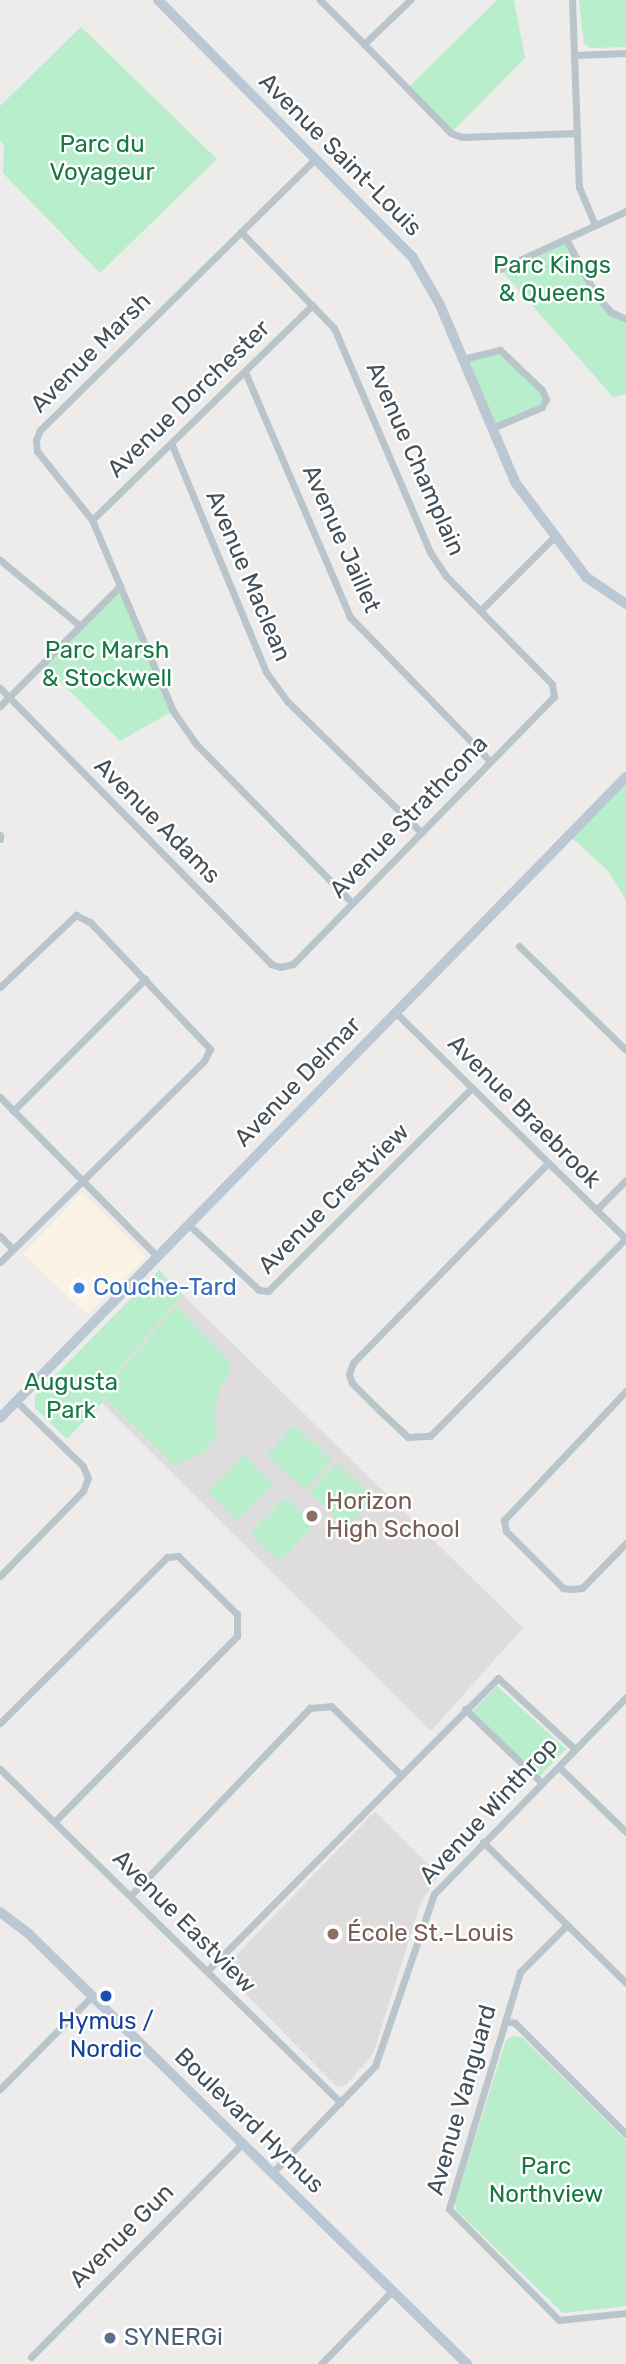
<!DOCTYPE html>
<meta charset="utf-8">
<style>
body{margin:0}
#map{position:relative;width:626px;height:2364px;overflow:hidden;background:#eeebeb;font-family:Rubik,sans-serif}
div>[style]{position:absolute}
.commercial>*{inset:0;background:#fbf3e3}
.education>*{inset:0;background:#dfdcdd}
.green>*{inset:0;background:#b8eecb}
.street>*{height:7px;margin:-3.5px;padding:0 3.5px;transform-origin:3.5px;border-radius:3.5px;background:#b9c4cb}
.secondary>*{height:10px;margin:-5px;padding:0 5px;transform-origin:5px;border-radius:5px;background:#bbc8d3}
.dots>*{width:19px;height:19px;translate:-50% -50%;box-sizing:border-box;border:4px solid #fff;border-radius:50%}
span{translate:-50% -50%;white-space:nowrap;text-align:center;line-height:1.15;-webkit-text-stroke:5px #fff;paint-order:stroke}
.park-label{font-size:24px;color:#167944}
.street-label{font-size:24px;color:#445059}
.shop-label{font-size:24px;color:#366cbe}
.left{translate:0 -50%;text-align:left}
.education-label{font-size:24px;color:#785e54}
.transit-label{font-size:24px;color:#164399}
.service-label{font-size:24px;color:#4e5e75}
</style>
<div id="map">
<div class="commercial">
<i style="clip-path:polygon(82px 1192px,146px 1257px,87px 1314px,23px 1254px)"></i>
</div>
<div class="education">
<i style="clip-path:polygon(183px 1295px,523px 1628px,431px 1731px,102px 1403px,105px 1400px,99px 1394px)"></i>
<i style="clip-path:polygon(375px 1811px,439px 1875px,421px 1902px,373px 2054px,346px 2085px,337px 2087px,222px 1970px)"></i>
</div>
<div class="green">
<i style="clip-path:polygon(497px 0,514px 0,525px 58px,451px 133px,409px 87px)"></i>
<i style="clip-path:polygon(579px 0,626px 0,626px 47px,591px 48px,584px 44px)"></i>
<i style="clip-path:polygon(81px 27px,217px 159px,100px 273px,3px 173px,4px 145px,0 141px,0 106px)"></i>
<i style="clip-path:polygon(566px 239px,596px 295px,611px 312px,626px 319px,626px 394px,613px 397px,500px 269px)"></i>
<i style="clip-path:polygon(500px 350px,546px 399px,542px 407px,492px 428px,463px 359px)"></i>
<i style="clip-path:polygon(120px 586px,173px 711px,120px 741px,43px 664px)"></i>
<i style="clip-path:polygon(626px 777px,626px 900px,608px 871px,570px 836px)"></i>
<i style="clip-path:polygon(159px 1270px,183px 1295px,99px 1393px,105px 1400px,102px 1403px,67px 1439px,35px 1408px,35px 1396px)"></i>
<i style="clip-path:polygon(177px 1306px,229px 1361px,230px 1374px,220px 1388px,214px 1412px,217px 1436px,202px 1453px,175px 1466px,101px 1394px)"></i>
<i style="clip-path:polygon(294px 1425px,332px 1460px,305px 1490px,267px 1455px)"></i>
<i style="clip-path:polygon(244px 1455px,273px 1484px,237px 1521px,208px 1492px)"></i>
<i style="clip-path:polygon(336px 1463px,374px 1498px,347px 1528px,309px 1493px)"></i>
<i style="clip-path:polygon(286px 1497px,315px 1525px,279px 1562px,250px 1534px)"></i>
<i style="clip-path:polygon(497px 1686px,566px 1749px,539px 1777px,472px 1712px)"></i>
<i style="clip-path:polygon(514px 2036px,523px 2038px,626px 2140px,626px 2306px,563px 2313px,456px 2210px,455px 2202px,506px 2040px)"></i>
</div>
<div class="street">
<i style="left:320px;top:0;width:62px;rotate:45deg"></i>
<i style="left:364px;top:44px;width:64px;rotate:-43.7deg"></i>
<i style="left:572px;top:0;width:187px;rotate:87.9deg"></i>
<i style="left:579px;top:187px;width:41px;rotate:67.2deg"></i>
<i style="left:364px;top:44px;width:124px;rotate:45.7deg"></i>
<i style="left:451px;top:133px;width:12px;rotate:20deg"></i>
<i style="left:462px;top:137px;width:115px;rotate:-2deg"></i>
<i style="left:575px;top:55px;width:51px;rotate:-2.2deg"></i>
<i style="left:314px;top:160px;width:385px;rotate:135.4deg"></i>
<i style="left:40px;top:430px;width:11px;rotate:112deg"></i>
<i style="left:36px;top:440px;width:11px;rotate:85deg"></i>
<i style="left:37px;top:451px;width:88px;rotate:51.4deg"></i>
<i style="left:92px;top:520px;width:207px;rotate:67deg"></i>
<i style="left:173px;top:711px;width:40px;rotate:55.1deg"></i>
<i style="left:196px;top:744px;width:223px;rotate:45.5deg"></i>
<i style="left:566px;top:239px;width:64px;rotate:61.8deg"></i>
<i style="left:596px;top:295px;width:23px;rotate:49deg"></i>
<i style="left:611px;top:312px;width:17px;rotate:25deg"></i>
<i style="left:500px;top:269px;width:139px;rotate:-24.7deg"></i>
<i style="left:463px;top:359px;width:38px;rotate:-14deg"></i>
<i style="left:500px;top:350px;width:58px;rotate:43.6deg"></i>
<i style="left:542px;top:390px;width:10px;rotate:66deg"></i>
<i style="left:546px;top:399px;width:9px;rotate:117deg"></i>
<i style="left:542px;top:407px;width:54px;rotate:157.2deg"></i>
<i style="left:245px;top:372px;width:267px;rotate:66.8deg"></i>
<i style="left:350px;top:617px;width:201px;rotate:45.8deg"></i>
<i style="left:172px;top:445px;width:246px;rotate:67.5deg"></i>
<i style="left:266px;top:672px;width:37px;rotate:54deg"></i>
<i style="left:288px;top:702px;width:187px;rotate:44.4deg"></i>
<i style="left:92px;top:520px;width:308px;rotate:-44.3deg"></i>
<i style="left:0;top:560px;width:104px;rotate:39.5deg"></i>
<i style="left:481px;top:610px;width:105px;rotate:-45deg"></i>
<i style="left:0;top:688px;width:387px;rotate:45.5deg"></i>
<i style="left:271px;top:964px;width:9px;rotate:18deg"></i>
<i style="left:280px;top:967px;width:13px;rotate:-13deg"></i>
<i style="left:293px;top:964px;width:373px;rotate:-45.7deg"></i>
<i style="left:554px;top:697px;width:13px;rotate:-99deg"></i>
<i style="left:552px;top:684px;width:151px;rotate:-134.5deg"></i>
<i style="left:446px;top:576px;width:29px;rotate:-124deg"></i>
<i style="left:430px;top:552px;width:244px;rotate:-113.2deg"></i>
<i style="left:334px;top:328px;width:134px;rotate:-134.1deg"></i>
<i style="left:0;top:706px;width:170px;rotate:-45deg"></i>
<i style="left:0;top:835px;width:4px;rotate:90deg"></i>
<i style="left:519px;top:946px;width:149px;rotate:44.2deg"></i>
<i style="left:0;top:987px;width:105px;rotate:-43.5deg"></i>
<i style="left:76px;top:915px;width:16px;rotate:27deg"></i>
<i style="left:90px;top:922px;width:175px;rotate:46.6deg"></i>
<i style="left:210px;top:1049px;width:13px;rotate:117deg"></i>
<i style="left:204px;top:1061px;width:286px;rotate:135.4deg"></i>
<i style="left:396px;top:1013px;width:322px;rotate:44.5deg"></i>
<i style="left:0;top:1097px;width:222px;rotate:45.4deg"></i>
<i style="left:13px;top:1111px;width:187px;rotate:-45deg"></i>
<i style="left:548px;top:1163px;width:279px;rotate:134.3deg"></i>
<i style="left:353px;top:1363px;width:12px;rotate:110deg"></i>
<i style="left:349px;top:1374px;width:9px;rotate:72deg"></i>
<i style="left:352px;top:1383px;width:40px;rotate:45deg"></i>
<i style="left:380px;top:1411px;width:38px;rotate:43deg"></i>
<i style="left:408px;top:1437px;width:22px;rotate:-3deg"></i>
<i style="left:430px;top:1436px;width:277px;rotate:-45.3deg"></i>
<i style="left:596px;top:1210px;width:42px;rotate:-45deg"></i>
<i style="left:188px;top:1224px;width:97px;rotate:42.9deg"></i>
<i style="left:259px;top:1290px;width:9px;rotate:6deg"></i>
<i style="left:268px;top:1291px;width:288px;rotate:-44.9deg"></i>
<i style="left:0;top:1236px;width:18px;rotate:45deg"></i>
<i style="left:626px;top:1391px;width:178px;rotate:133.4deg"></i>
<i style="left:504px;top:1520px;width:11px;rotate:80deg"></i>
<i style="left:506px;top:1531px;width:81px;rotate:45deg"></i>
<i style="left:563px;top:1588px;width:9px;rotate:6deg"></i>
<i style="left:572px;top:1589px;width:10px;rotate:-6deg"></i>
<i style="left:582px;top:1588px;width:63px;rotate:-45.6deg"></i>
<i style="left:0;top:1576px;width:119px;rotate:-45.7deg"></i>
<i style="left:83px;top:1491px;width:14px;rotate:-69deg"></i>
<i style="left:88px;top:1478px;width:13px;rotate:-113deg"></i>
<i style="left:83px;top:1466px;width:93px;rotate:-135.9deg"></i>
<i style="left:465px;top:1709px;width:107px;rotate:43.9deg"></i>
<i style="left:0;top:1723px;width:235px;rotate:-44.8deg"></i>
<i style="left:167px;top:1557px;width:11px;rotate:-5deg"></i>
<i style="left:178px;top:1556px;width:83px;rotate:44.5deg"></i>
<i style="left:237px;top:1614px;width:22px;rotate:90deg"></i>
<i style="left:237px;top:1636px;width:260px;rotate:134.5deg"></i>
<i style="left:559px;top:1767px;width:93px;rotate:44.1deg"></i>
<i style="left:0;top:1769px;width:477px;rotate:44.4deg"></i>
<i style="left:483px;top:1842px;width:201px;rotate:44.6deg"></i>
<i style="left:131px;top:1895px;width:259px;rotate:-46.3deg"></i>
<i style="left:310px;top:1708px;width:21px;rotate:-5deg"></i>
<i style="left:331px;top:1706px;width:97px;rotate:44.6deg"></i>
<i style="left:566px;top:1926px;width:65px;rotate:135deg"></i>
<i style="left:520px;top:1972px;width:247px;rotate:106.7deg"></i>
<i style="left:449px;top:2209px;width:156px;rotate:45.3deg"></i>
<i style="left:559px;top:2320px;width:67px;rotate:-6deg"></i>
<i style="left:207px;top:1971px;width:413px;rotate:-45.2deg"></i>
<i style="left:498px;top:1678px;width:105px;rotate:42.7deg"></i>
<i style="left:505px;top:2021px;width:10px;rotate:11deg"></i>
<i style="left:515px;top:2023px;width:157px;rotate:45deg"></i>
<i style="left:0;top:2089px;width:131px;rotate:-45.3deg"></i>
<i style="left:272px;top:2173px;width:149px;rotate:-46.1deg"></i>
<i style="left:375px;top:2066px;width:182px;rotate:-71.1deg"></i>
<i style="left:434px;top:1894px;width:275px;rotate:-45.7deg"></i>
<i style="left:31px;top:2357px;width:300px;rotate:-45.3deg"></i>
<i style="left:321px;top:2364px;width:102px;rotate:-45.8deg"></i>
</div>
<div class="secondary">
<i style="left:158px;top:0;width:363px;rotate:45.3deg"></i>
<i style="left:413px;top:258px;width:54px;rotate:60.1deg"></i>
<i style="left:440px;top:305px;width:192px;rotate:67deg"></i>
<i style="left:515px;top:482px;width:119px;rotate:53.2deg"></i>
<i style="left:586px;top:577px;width:48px;rotate:34deg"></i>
<i style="left:0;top:1418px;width:896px;rotate:-45.68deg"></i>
<i style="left:0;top:1912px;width:36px;rotate:37deg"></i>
<i style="left:29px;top:1934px;width:614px;rotate:44.47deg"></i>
</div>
<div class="dots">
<i style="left:79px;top:1288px;background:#3f7fe0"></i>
<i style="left:312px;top:1516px;background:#8d6e63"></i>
<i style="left:333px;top:1934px;background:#8d6e63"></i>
<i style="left:106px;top:1996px;background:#1a4fb4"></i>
<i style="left:110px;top:2338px;background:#5c6f8a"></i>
</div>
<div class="park-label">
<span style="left:102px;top:159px">Parc du<br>Voyageur</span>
<span style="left:552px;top:280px">Parc Kings<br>&amp; Queens</span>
<span style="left:107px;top:665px">Parc Marsh<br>&amp; Stockwell</span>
<span style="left:71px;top:1397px">Augusta<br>Park</span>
<span style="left:546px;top:2181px">Parc<br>Northview</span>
</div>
<div class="street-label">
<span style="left:340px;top:155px;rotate:45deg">Avenue Saint-Louis</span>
<span style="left:91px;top:353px;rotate:-45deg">Avenue Marsh</span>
<span style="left:189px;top:399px;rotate:-44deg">Avenue Dorchester</span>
<span style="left:415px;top:459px;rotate:66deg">Avenue Champlain</span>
<span style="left:341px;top:539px;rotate:66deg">Avenue Jaillet</span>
<span style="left:248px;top:576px;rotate:67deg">Avenue Maclean</span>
<span style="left:409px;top:817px;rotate:-46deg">Avenue Strathcona</span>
<span style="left:157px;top:821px;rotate:45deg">Avenue Adams</span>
<span style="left:298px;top:1082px;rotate:-46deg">Avenue Delmar</span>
<span style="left:524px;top:1112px;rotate:45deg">Avenue Braebrook</span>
<span style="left:334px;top:1199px;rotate:-45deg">Avenue Crestview</span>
<span style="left:489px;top:1811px;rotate:-47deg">Avenue Winthrop</span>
<span style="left:184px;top:1922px;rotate:45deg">Avenue Eastview</span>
<span style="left:462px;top:2100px;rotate:-74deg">Avenue Vanguard</span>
<span style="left:249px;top:2121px;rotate:44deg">Boulevard Hymus</span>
<span style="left:122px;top:2236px;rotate:-45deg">Avenue Gun</span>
</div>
<div class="shop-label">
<span class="left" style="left:93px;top:1288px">Couche-Tard</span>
</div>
<div class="education-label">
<span class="left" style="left:326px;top:1516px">Horizon<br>High School</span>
<span class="left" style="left:347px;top:1934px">École St.-Louis</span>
</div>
<div class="transit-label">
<span style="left:106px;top:2036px">Hymus /<br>Nordic</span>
</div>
<div class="service-label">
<span class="left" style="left:124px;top:2338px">SYNERGi</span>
</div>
</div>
